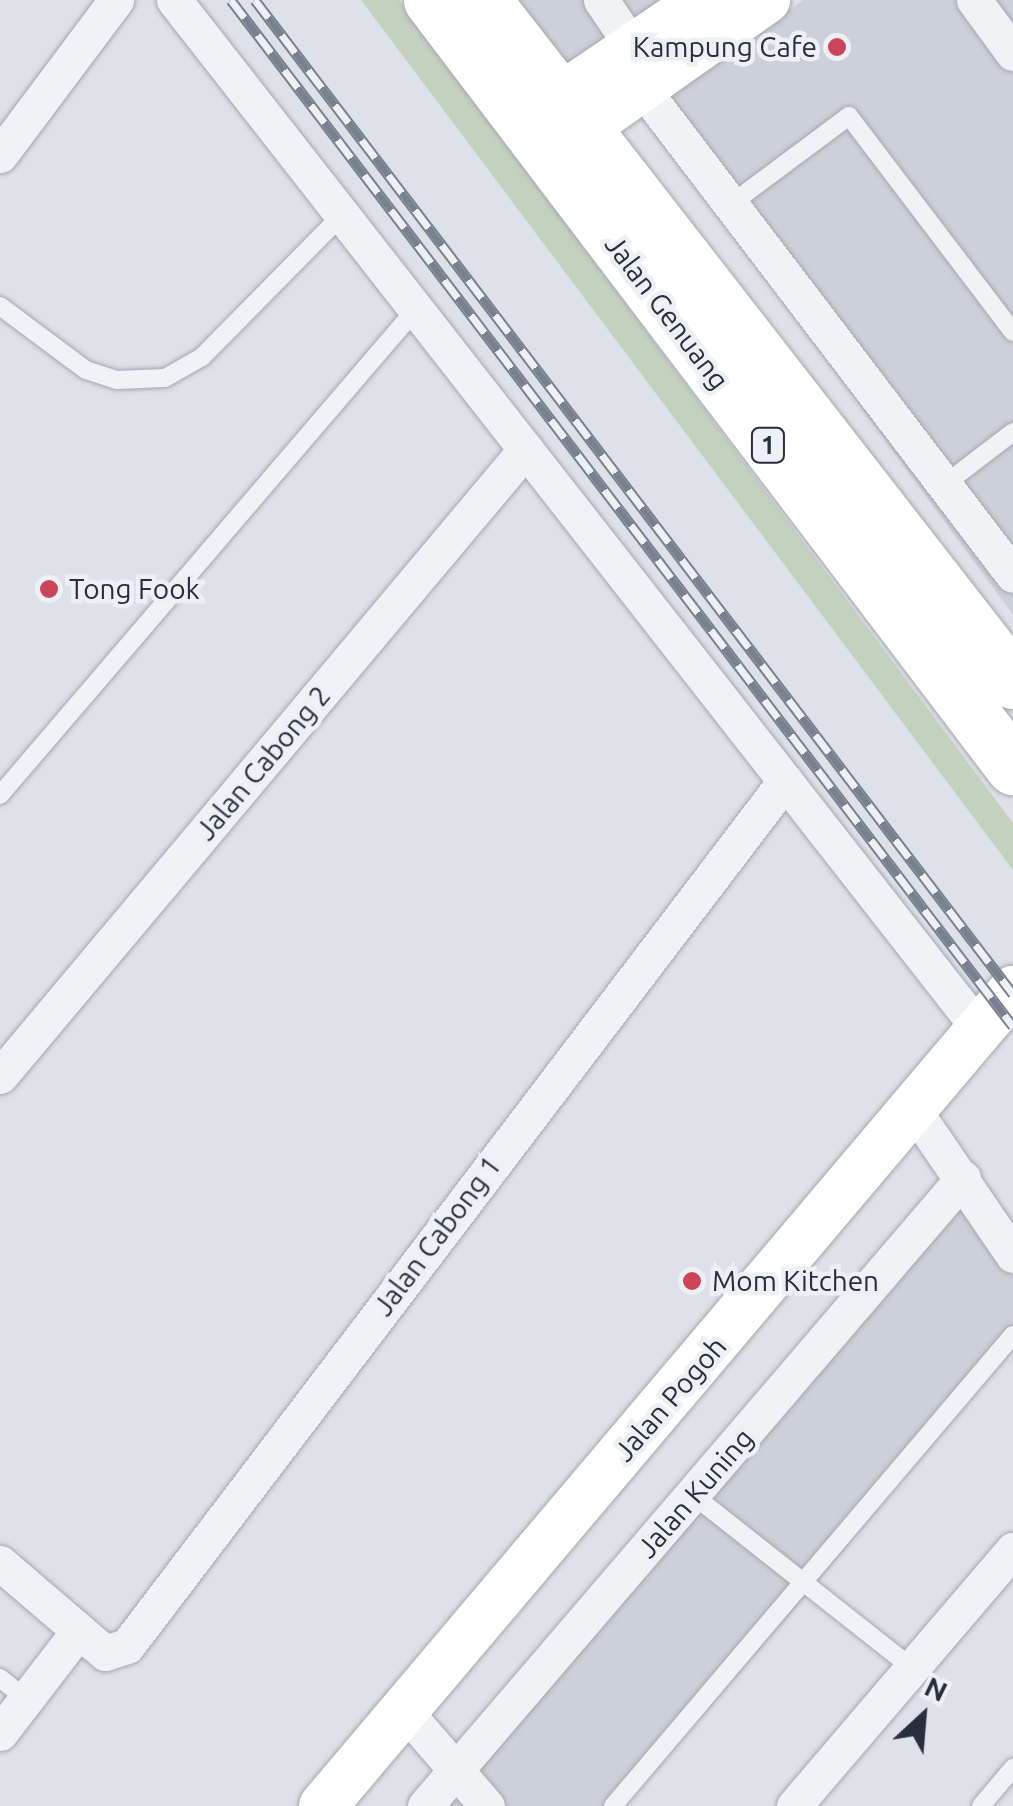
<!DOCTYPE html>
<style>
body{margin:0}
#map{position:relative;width:1013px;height:1806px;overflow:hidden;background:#dee1e7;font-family:Ubuntu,sans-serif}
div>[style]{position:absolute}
.built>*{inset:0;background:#ccd0d9}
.green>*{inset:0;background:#c3d1bf}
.roads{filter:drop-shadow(0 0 2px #a3a8b1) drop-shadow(0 0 2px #a3a8b1)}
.lane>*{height:18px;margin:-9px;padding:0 9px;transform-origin:9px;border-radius:9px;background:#f0f2f6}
.street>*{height:35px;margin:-17.5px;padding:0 17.5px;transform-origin:17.5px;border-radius:17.5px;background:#f0f2f6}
.secondary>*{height:48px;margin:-24px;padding:0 24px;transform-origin:24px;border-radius:24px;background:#fff}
.highway>*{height:55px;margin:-27.5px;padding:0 27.5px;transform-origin:27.5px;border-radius:27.5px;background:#fff}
.rail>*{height:11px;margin-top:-5.5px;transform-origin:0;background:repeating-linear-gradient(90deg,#edf0f5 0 22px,#788190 0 44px);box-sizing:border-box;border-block:2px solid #788190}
.dots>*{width:28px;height:28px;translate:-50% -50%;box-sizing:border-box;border:5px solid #edf0f5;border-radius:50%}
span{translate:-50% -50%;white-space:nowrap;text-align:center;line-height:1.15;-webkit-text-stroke:9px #edf0f5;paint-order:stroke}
.shield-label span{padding:2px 8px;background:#edf0f5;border:2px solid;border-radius:8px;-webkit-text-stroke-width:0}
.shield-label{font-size:25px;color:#272f3e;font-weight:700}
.poi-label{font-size:28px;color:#272f3e}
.right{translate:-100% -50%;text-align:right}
.left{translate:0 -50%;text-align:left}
.street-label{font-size:28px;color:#272f3e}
.north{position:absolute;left:873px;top:1666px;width:100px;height:100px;-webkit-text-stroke:8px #edf0f5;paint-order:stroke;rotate:26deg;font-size:28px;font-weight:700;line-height:40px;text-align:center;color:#272f3e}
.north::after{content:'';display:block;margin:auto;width:35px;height:45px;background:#272f3e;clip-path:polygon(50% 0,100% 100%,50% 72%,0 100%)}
</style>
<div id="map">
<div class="built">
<i style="clip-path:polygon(510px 0,667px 0,563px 70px)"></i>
<i style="clip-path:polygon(803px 0,1013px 0,1013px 615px,643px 109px)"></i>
<i style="clip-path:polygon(967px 1157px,1013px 1231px,1013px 1345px,801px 1602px,623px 1806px,409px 1806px)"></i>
</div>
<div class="green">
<i style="clip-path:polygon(361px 0,399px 0,1013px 823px,1013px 870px)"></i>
</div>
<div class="roads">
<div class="lane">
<i style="left:731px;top:204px;width:147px;rotate:-36.7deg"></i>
<i style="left:849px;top:116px;width:271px;rotate:52.8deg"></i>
<i style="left:0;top:306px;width:107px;rotate:36.7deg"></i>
<i style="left:86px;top:370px;width:33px;rotate:18deg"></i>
<i style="left:117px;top:380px;width:48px;rotate:-2.4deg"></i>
<i style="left:165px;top:378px;width:43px;rotate:-29.6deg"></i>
<i style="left:202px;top:357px;width:199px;rotate:-45.4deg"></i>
<i style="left:944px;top:485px;width:87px;rotate:-37.5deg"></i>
<i style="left:0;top:795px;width:640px;rotate:-49.44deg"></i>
<i style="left:693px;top:1495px;width:278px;rotate:38.3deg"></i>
<i style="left:0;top:1678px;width:33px;rotate:39deg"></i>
<i style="left:613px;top:1806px;width:618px;rotate:-49.66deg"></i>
<i style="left:981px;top:1806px;width:50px;rotate:-49.9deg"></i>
</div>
<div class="street">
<i style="left:174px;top:0;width:1308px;rotate:51.96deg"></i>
<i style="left:601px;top:0;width:59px;rotate:56deg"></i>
<i style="left:974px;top:0;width:66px;rotate:53.7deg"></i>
<i style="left:642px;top:88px;width:612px;rotate:52.7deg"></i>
<i style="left:0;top:155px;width:194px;rotate:-53.2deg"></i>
<i style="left:0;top:1076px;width:818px;rotate:-50.01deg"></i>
<i style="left:916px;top:1113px;width:172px;rotate:55.7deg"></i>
<i style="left:0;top:1563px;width:138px;rotate:40.6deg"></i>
<i style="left:105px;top:1653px;width:23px;rotate:-18deg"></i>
<i style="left:127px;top:1646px;width:1087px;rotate:-52.74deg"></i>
<i style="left:404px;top:1710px;width:127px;rotate:49.2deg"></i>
<i style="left:0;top:1733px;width:126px;rotate:-52.4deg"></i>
<i style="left:425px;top:1806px;width:827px;rotate:-49.41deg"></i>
<i style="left:794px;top:1806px;width:337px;rotate:-49.5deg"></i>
</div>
<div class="secondary">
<i style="left:529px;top:118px;width:210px;rotate:-34.1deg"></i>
<i style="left:580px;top:131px;width:228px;rotate:-35.2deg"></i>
<i style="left:323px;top:1806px;width:1069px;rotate:-49.78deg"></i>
</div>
<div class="highway">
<i style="left:431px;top:0;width:963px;rotate:52.81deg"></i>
<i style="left:483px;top:0;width:863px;rotate:52.11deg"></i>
</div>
</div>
<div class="rail">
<i style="left:231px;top:0;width:1290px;rotate:52.69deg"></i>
<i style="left:255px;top:0;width:1250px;rotate:52.67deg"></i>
</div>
<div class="dots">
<i style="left:837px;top:47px;background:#cb4457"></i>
<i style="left:49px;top:589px;background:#cb4457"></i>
<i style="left:692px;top:1281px;background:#cb4457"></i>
</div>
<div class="shield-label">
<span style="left:768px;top:445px">1</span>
</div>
<div class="poi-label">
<span class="right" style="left:817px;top:47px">Kampung Cafe</span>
<span class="left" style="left:69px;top:589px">Tong Fook</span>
<span class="left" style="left:712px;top:1281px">Mom Kitchen</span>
</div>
<div class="street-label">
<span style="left:667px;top:312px;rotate:53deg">Jalan Genuang</span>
<span style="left:263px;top:763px;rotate:-50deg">Jalan Cabong 2</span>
<span style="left:437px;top:1236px;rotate:-53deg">Jalan Cabong 1</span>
<span style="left:670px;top:1399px;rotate:-49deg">Jalan Pogoh</span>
<span style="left:695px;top:1493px;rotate:-49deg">Jalan Kuning</span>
</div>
<div class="north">N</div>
</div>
